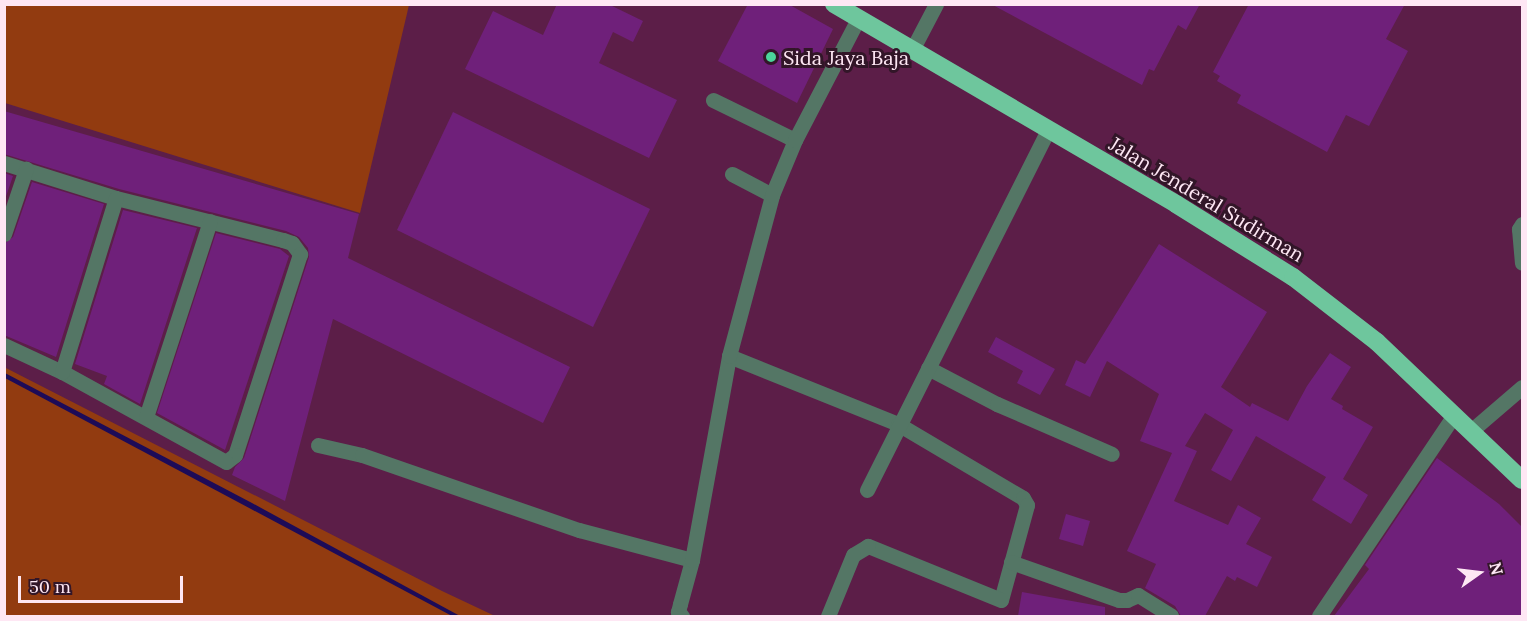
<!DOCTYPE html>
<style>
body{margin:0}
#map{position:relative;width:1527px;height:621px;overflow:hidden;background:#5c1e48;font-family:Lora,serif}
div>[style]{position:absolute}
.green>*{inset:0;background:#923b10}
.water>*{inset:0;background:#1d0b58}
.building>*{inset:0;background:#6f207a}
.street>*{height:15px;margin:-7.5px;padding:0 7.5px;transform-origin:7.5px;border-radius:7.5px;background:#547665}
.highway>*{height:18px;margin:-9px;padding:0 9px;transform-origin:9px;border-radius:9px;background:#6ec69d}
.dots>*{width:16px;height:16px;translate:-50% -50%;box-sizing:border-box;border:3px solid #321628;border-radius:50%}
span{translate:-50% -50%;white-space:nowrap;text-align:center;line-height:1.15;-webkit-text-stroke:6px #321628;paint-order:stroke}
.poi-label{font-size:20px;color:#fee7f4}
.left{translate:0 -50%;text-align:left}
.street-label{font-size:20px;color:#fee7f4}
.frame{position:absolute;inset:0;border:6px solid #fee7f4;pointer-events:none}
.north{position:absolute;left:1449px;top:543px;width:60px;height:60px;-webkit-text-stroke:4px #321628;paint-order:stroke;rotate:76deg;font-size:16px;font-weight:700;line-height:24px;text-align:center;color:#fee7f4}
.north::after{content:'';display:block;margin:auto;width:21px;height:27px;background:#fee7f4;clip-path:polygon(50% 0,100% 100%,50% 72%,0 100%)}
.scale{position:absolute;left:18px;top:576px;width:165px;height:27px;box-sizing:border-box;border:3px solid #fee7f4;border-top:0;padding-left:8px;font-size:18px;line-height:21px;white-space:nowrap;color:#fee7f4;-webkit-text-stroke:4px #321628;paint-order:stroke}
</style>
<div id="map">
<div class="green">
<i style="clip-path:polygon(4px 5px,409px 5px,360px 213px,5px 103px)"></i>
<i style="clip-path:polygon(4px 367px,442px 591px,495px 616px,5px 616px)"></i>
</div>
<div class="water">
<i style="clip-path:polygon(5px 373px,252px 503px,460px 616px,452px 616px,5px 378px)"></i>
</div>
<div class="building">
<i style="clip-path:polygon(557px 4px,608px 4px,643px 21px,633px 42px,613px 32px,599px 63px,677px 100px,649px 158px,465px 69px,493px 11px,543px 35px)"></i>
<i style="clip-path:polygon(748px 4px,788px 4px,833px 29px,797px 103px,718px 61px)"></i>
<i style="clip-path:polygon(991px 4px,1200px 4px,1186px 30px,1178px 25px,1154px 71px,1149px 69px,1142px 85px)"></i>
<i style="clip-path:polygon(1249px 4px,1405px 4px,1386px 39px,1408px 51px,1369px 126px,1346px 115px,1327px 152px,1237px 103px,1241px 95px,1217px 81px,1220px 76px,1213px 72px)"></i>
<i style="clip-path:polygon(4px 111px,359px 214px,348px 258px,570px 367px,543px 423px,333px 319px,285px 501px,232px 475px,235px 467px,244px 458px,309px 257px,308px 248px,299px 237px,286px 231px,119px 189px,4px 154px)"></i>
<i style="clip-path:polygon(453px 112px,650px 209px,593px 327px,397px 230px)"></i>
<i style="clip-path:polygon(4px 173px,13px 176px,4px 202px)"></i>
<i style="clip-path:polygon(32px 182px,104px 204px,56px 357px,4px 335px,4px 244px,13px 237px)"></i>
<i style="clip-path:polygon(123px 210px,197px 228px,140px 404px,104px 384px,107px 376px,75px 364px)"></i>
<i style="clip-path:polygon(216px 233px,280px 249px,289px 256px,225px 450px,157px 413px)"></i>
<i style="clip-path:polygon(1159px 244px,1267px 312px,1221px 387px,1250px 407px,1252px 403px,1288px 421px,1307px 386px,1330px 353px,1351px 367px,1331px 399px,1343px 406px,1342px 409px,1373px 427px,1343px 479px,1368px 495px,1351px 524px,1312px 500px,1326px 477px,1256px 436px,1231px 481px,1211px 470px,1233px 430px,1205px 413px,1185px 446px,1197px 451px,1174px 501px,1228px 525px,1238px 505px,1261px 518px,1246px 544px,1272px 557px,1257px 587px,1237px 577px,1235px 581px,1227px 576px,1205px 616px,1181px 616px,1175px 606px,1145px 588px,1156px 564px,1127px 551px,1172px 453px,1140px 441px,1159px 394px,1107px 361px,1090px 397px,1065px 385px,1076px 360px,1085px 364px)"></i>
<i style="clip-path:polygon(996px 337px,1055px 369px,1040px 395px,1017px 383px,1023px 371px,988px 352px)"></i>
<i style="clip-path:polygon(1437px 458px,1499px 504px,1522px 527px,1522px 616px,1334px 616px,1369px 569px,1365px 565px)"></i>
<i style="clip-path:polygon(1066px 514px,1090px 521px,1083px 546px,1059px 539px)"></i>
<i style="clip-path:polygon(1022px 592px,1105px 607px,1105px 616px,1018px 616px)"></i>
</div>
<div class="street">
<i style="left:912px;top:50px;width:52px;rotate:-62.4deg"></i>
<i style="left:713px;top:100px;width:91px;rotate:26deg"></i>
<i style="left:4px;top:163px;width:117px;rotate:17.4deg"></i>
<i style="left:116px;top:198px;width:172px;rotate:14.1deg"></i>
<i style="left:283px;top:240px;width:9px;rotate:18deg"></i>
<i style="left:292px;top:243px;width:14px;rotate:54deg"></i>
<i style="left:300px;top:254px;width:211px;rotate:107.9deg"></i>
<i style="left:235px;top:455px;width:11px;rotate:142deg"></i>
<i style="left:226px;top:462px;width:187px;rotate:-151.2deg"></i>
<i style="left:62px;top:372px;width:64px;rotate:-155deg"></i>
<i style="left:732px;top:174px;width:45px;rotate:27.7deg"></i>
<i style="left:1522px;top:224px;width:6px;rotate:121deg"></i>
<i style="left:1519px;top:229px;width:34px;rotate:85deg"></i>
<i style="left:4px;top:234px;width:69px;rotate:-71.3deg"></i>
<i style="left:729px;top:356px;width:182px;rotate:21.9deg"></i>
<i style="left:898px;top:424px;width:145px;rotate:30.6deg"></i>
<i style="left:1023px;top:498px;width:8px;rotate:60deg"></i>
<i style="left:1027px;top:505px;width:98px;rotate:105.3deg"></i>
<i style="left:1001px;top:600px;width:144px;rotate:-157.9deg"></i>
<i style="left:868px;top:546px;width:17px;rotate:149deg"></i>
<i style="left:853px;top:555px;width:66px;rotate:112.3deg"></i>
<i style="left:928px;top:368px;width:78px;rotate:27.6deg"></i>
<i style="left:997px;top:404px;width:125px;rotate:23.5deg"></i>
<i style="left:62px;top:372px;width:182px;rotate:-72.8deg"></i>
<i style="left:146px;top:417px;width:206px;rotate:-71.9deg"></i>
<i style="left:1472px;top:430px;width:66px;rotate:-40.7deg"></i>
<i style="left:318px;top:445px;width:45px;rotate:12.8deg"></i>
<i style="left:362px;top:455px;width:230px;rotate:19.1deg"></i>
<i style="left:579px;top:530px;width:117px;rotate:14.9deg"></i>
<i style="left:867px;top:490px;width:403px;rotate:-63.3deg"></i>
<i style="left:1011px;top:562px;width:114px;rotate:19.4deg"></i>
<i style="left:1119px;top:600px;width:8px"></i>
<i style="left:1127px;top:600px;width:12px;rotate:-24deg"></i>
<i style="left:1138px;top:595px;width:39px;rotate:32deg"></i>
<i style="left:682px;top:616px;width:6px;rotate:-135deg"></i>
<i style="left:678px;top:612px;width:8px;rotate:-76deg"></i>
<i style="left:680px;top:604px;width:46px;rotate:-74.7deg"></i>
<i style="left:692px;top:560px;width:207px;rotate:-79.7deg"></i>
<i style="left:729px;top:356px;width:167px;rotate:-75deg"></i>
<i style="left:772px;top:195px;width:60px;rotate:-67.3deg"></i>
<i style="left:795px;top:140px;width:136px;rotate:-62.5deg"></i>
<i style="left:1319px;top:616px;width:242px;rotate:-56.1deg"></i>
</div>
<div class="highway">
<i style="left:834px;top:4px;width:396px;rotate:30.3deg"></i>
<i style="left:1176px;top:204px;width:138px;rotate:32deg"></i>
<i style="left:1293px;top:277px;width:106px;rotate:37.7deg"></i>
<i style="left:1377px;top:342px;width:200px;rotate:43.6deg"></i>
</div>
<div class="dots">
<i style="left:771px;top:57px;background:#4bd49b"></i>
</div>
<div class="poi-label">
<span class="left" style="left:783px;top:57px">Sida Jaya Baja</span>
</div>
<div class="street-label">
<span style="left:1207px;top:199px;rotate:31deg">Jalan Jenderal Sudirman</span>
</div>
<div class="frame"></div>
<div class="north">N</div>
<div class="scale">50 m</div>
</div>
